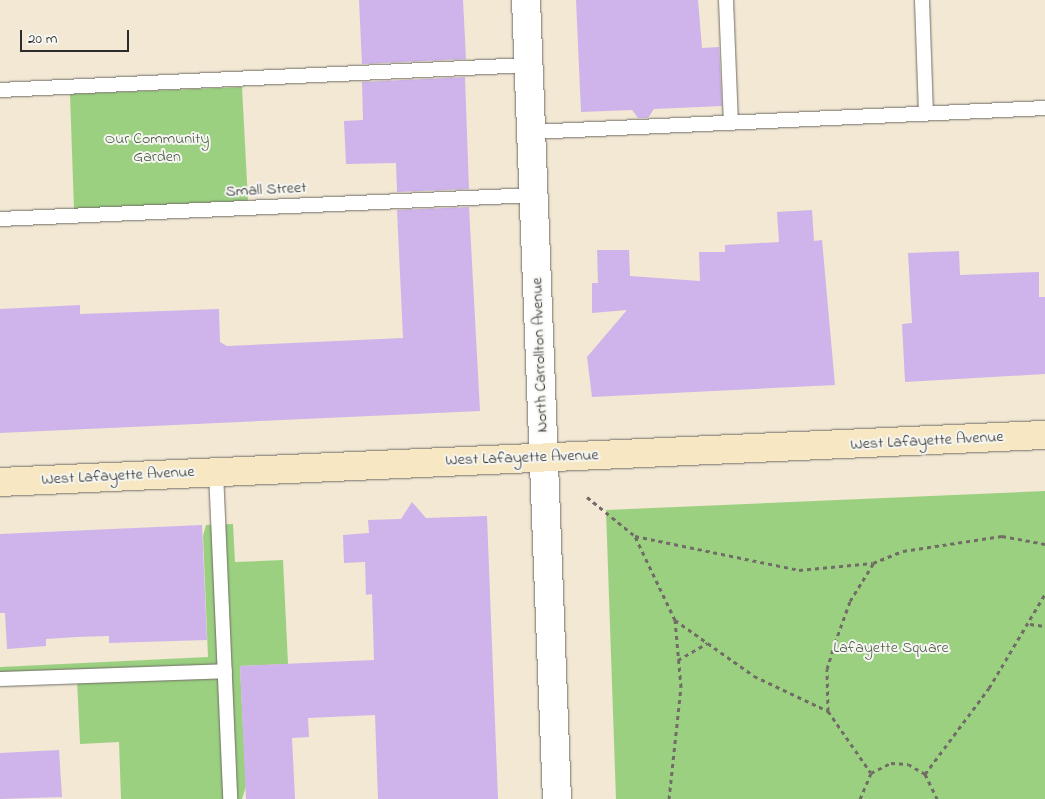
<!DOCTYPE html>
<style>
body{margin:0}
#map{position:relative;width:1045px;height:799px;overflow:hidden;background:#f2e8d4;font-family:"Indie Flower",sans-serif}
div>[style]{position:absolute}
.green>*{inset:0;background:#9bd081}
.building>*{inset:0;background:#ceb4ea}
.path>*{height:3px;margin-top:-1.5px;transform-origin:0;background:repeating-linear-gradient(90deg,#716d66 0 4px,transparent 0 8px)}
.roads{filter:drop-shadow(0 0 1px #716d66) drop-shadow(0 0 1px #716d66)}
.service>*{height:14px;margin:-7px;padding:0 7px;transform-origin:7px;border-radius:7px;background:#fff}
.minor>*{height:28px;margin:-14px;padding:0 14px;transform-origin:14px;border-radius:14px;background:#fff}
.secondary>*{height:28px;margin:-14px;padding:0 14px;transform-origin:14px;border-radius:14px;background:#f7e8c3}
span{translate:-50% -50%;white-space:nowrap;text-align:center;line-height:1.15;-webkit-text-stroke:4px #f6f6f2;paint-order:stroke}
.park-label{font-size:16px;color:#4d5d45}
.street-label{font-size:16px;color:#2b2b2b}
.scale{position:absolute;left:20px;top:30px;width:109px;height:22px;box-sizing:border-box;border:2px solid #2b2b2b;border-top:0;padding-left:6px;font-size:15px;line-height:18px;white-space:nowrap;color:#2b2b2b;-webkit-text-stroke:4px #f6f6f2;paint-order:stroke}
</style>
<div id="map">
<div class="green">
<i style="clip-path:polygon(242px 87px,248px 201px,74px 210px,70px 94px)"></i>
<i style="clip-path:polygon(1045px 491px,1045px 799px,616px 799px,606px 510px)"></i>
<i style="clip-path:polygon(233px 524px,235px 562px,283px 560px,288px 664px,240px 666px,246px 786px,242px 799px,121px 799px,119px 742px,80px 744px,77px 679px,0 682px,0 667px,208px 657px,203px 536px,206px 525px)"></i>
</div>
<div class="building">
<i style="clip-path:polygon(359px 0,463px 0,466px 59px,362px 64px)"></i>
<i style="clip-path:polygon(576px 0,698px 0,702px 48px,719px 47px,722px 106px,654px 109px,648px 118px,638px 118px,632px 110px,581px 112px)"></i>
<i style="clip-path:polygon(465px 77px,469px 189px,397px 192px,396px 163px,346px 164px,344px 121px,363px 120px,362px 82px)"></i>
<i style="clip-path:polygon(469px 207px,480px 411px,0 433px,0 309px,80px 305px,80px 314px,219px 309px,220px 342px,227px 346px,403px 338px,397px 210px)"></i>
<i style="clip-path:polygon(812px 210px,814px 241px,822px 240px,835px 385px,592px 397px,587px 357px,627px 310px,592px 313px,592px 283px,598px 283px,597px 250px,629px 250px,630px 276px,700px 281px,699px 252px,725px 252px,725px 245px,779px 242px,777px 212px)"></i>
<i style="clip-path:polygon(959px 251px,960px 275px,1039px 272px,1039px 297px,1045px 297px,1045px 374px,905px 382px,902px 324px,912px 323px,908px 253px)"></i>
<i style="clip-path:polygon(412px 502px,426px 518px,487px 516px,498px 799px,378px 799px,375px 715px,308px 718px,309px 737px,292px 738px,295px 799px,246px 799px,240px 666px,374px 660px,372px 594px,366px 595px,365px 562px,344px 563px,343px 535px,369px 533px,368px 520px,401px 519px)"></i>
<i style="clip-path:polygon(202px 525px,207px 640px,109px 643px,109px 636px,77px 637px,46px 639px,46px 646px,7px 649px,5px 613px,0 613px,0 534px)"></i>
<i style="clip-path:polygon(59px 750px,62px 797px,0 799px,0 753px)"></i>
</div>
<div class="path">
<i style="left:587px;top:497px;width:62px;rotate:39.1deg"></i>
<i style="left:675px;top:620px;width:97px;rotate:35.3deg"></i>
<i style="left:754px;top:676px;width:82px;rotate:25.3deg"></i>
<i style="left:828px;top:711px;width:42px;rotate:-91.4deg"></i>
<i style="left:827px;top:669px;width:27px;rotate:-73deg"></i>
<i style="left:835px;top:643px;width:45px;rotate:-70.3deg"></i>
<i style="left:850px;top:601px;width:44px;rotate:-58.1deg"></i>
<i style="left:1030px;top:624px;width:15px;rotate:8deg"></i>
<i style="left:678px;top:660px;width:34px;rotate:-30deg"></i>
<i style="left:828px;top:711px;width:75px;rotate:55.3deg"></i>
<i style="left:925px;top:774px;width:107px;rotate:-53.3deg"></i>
<i style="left:989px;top:688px;width:109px;rotate:-59.2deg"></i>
<i style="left:669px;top:799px;width:113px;rotate:-83.9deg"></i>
<i style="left:681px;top:687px;width:67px;rotate:-95.1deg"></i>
<i style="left:675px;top:620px;width:93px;rotate:-115.5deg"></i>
<i style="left:635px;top:536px;width:167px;rotate:11.7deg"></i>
<i style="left:799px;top:570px;width:74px;rotate:-5.4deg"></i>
<i style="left:873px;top:563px;width:32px;rotate:-22deg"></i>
<i style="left:903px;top:551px;width:100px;rotate:-8.6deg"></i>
<i style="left:1002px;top:536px;width:44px;rotate:10.5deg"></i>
<i style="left:860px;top:799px;width:28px;rotate:-67deg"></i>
<i style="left:871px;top:773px;width:22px;rotate:-27deg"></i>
<i style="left:891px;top:763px;width:17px;rotate:3deg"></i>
<i style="left:908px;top:764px;width:20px;rotate:30deg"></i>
<i style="left:925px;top:774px;width:28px;rotate:64deg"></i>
</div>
<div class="roads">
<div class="service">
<i style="left:726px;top:0;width:122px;rotate:87.7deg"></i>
<i style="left:922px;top:0;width:113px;rotate:88deg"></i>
<i style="left:0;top:90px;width:529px;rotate:-2.71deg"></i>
<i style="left:531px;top:132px;width:515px;rotate:-2.67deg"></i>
<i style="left:0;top:219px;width:535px;rotate:-2.57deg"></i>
<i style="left:216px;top:472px;width:327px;rotate:87.5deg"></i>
<i style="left:0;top:679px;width:225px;rotate:-2deg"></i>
</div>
<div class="minor">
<i style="left:526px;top:0;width:800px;rotate:87.78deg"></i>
</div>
<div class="secondary">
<i style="left:0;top:482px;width:1046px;rotate:-2.58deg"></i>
</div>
</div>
<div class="park-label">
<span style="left:157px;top:148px">Our Community<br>Garden</span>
<span style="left:891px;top:648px">Lafayette Square</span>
</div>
<div class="street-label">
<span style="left:266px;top:190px;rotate:-3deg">Small Street</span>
<span style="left:540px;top:355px;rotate:-92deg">North Carrollton Avenue</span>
<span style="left:927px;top:441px;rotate:-3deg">West Lafayette Avenue</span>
<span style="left:522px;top:458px;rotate:-2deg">West Lafayette Avenue</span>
<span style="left:118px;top:476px;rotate:-3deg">West Lafayette Avenue</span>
</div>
<div class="scale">20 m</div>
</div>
